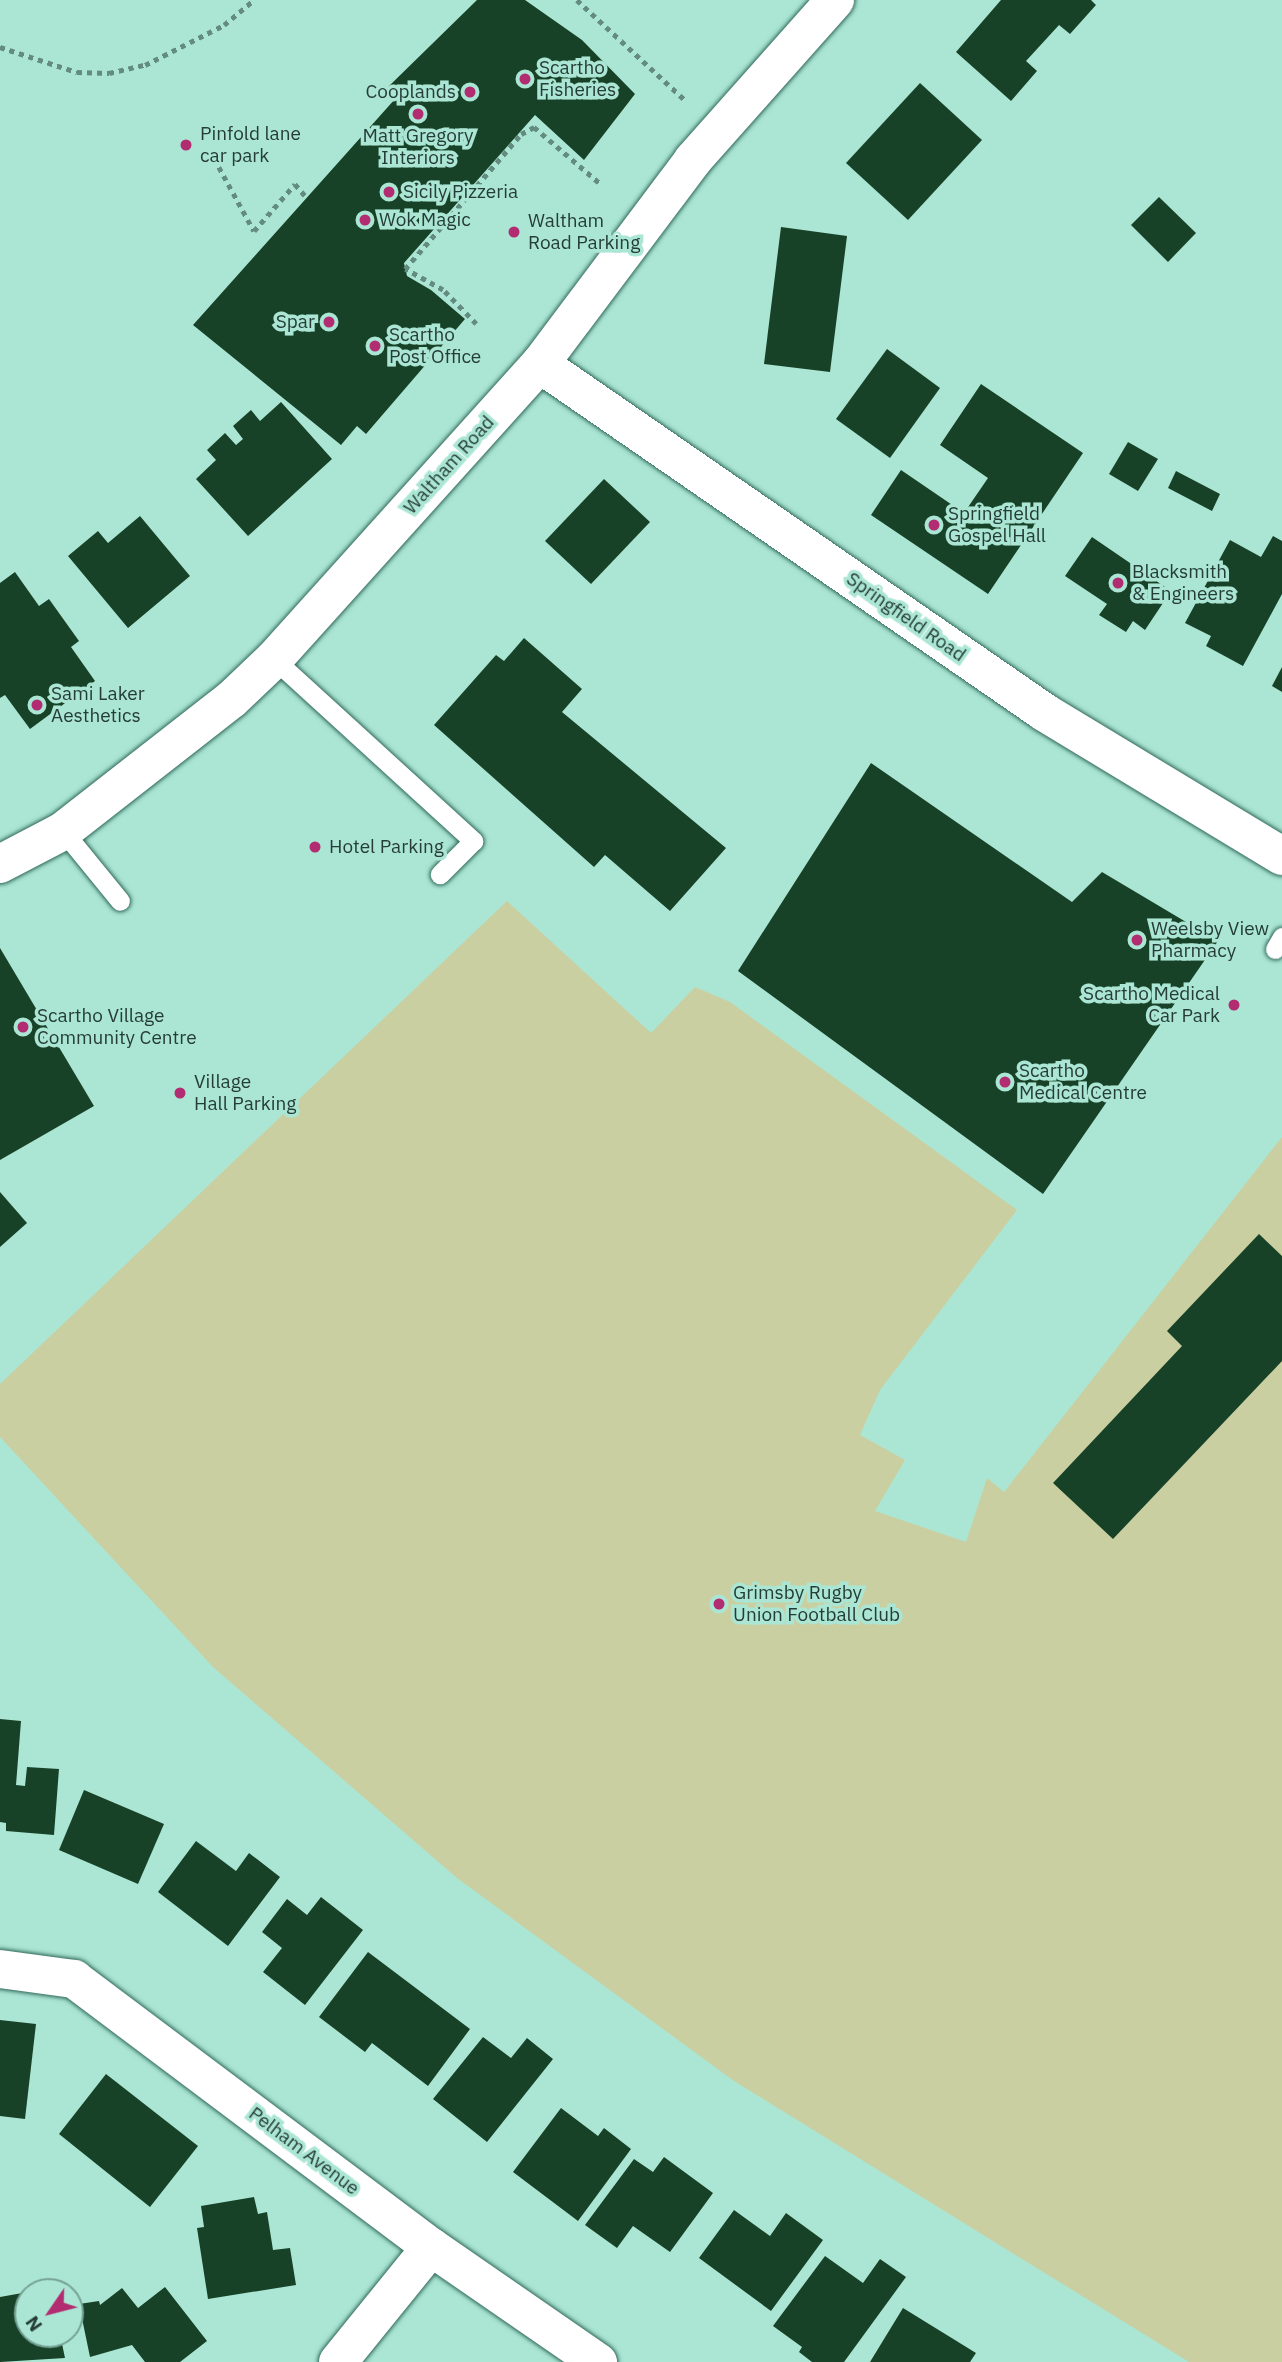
<!DOCTYPE html>
<style>
body{margin:0}
#map{position:relative;width:1282px;height:2362px;overflow:hidden;background:#abe6d4;font-family:"IBM Plex Sans",sans-serif}
div>[style]{position:absolute}
.green>*{inset:0;background:#c9cfa1}
.building>*{inset:0;background:#184228}
.path>*{height:4.5px;margin-top:-2.25px;transform-origin:0;background:repeating-linear-gradient(90deg,#638b7f 0 5px,transparent 0 10px)}
.roads{filter:drop-shadow(0 0 2px #306859) drop-shadow(0 0 2px #306859)}
.lane>*{height:19px;margin:-9.5px;padding:0 9.5px;transform-origin:9.5px;border-radius:9.5px;background:#fff}
.street>*{height:38px;margin:-19px;padding:0 19px;transform-origin:19px;border-radius:19px;background:#fff}
.secondary>*{height:38px;margin:-19px;padding:0 19px;transform-origin:19px;border-radius:19px;background:#fff}
.dots>*{width:19px;height:19px;translate:-50% -50%;box-sizing:border-box;border:4px solid #abe6d4;border-radius:50%}
span{translate:-50% -50%;white-space:nowrap;text-align:center;line-height:1.15;-webkit-text-stroke:7px #abe6d4;paint-order:stroke}
.poi-label{font-size:19px;color:#253d36}
.left{translate:0 -50%;text-align:left}
.right{translate:-100% -50%;text-align:right}
.street-label{font-size:19px;color:#253d36}
.north{position:absolute;left:14px;top:2278px;width:70px;height:70px;box-sizing:border-box;background:#abe6d4;border:2px solid #75a295;border-radius:50%;rotate:235deg;font-size:19px;font-weight:700;line-height:28px;text-align:center;color:#253d36}
.north::after{content:'';display:block;margin:auto;width:24px;height:32px;background:#b22c71;clip-path:polygon(50% 0,100% 100%,50% 72%,0 100%)}
</style>
<div id="map">
<div class="green">
<i style="clip-path:polygon(507px 901px,651px 1033px,695px 987px,730px 1002px,1017px 1210px,880px 1390px,860px 1435px,905px 1460px,875px 1511px,966px 1542px,987px 1478px,1004px 1492px,1282px 1137px,1282px 2362px,1189px 2362px,734px 2081px,457px 1878px,213px 1667px,0 1437px,0 1384px)"></i>
</div>
<div class="building">
<i style="clip-path:polygon(477px 0,525px 0,582px 40px,635px 94px,584px 160px,535px 115px,404px 263px,407px 276px,431px 290px,465px 319px,366px 434px,357px 426px,341px 445px,193px 325px,395px 99px,387px 88px)"></i>
<i style="clip-path:polygon(1001px 0,1091px 0,1096px 5px,1070px 34px,1059px 25px,1026px 61px,1037px 71px,1011px 101px,956px 52px)"></i>
<i style="clip-path:polygon(920px 83px,982px 140px,908px 220px,846px 163px)"></i>
<i style="clip-path:polygon(1159px 197px,1196px 233px,1168px 262px,1131px 225px)"></i>
<i style="clip-path:polygon(781px 227px,847px 236px,830px 372px,764px 364px)"></i>
<i style="clip-path:polygon(887px 349px,940px 388px,890px 458px,836px 419px)"></i>
<i style="clip-path:polygon(981px 384px,1083px 453px,988px 594px,871px 515px,901px 470px,964px 513px,988px 478px,940px 445px)"></i>
<i style="clip-path:polygon(281px 402px,332px 459px,248px 536px,196px 479px,216px 460px,207px 450px,225px 433px,236px 445px,243px 439px,233px 426px,251px 410px,260px 421px)"></i>
<i style="clip-path:polygon(1128px 442px,1158px 459px,1138px 491px,1109px 474px)"></i>
<i style="clip-path:polygon(1176px 471px,1220px 494px,1212px 511px,1168px 488px)"></i>
<i style="clip-path:polygon(604px 479px,650px 522px,591px 584px,545px 541px)"></i>
<i style="clip-path:polygon(140px 516px,190px 576px,128px 628px,68px 556px,98px 531px,108px 543px)"></i>
<i style="clip-path:polygon(1273px 536px,1282px 541px,1282px 594px,1243px 666px,1206px 646px,1211px 636px,1185px 623px,1230px 540px,1261px 557px)"></i>
<i style="clip-path:polygon(1092px 537px,1171px 591px,1145px 630px,1133px 621px,1126px 632px,1099px 615px,1107px 604px,1065px 576px)"></i>
<i style="clip-path:polygon(15px 572px,39px 606px,49px 599px,79px 641px,71px 647px,95px 681px,30px 729px,5px 695px,0 698px,0 583px)"></i>
<i style="clip-path:polygon(524px 638px,582px 689px,562px 712px,726px 848px,670px 911px,605px 855px,594px 867px,434px 725px,496px 655px,504px 661px)"></i>
<i style="clip-path:polygon(1282px 667px,1282px 692px,1272px 686px)"></i>
<i style="clip-path:polygon(871px 763px,1072px 902px,1102px 872px,1218px 941px,1043px 1194px,738px 971px)"></i>
<i style="clip-path:polygon(0 948px,94px 1106px,0 1160px)"></i>
<i style="clip-path:polygon(0 1192px,27px 1223px,0 1247px)"></i>
<i style="clip-path:polygon(1259px 1234px,1282px 1256px,1282px 1361px,1113px 1539px,1053px 1483px,1182px 1346px,1167px 1331px)"></i>
<i style="clip-path:polygon(0 1719px,21px 1721px,16px 1785px,25px 1786px,27px 1767px,59px 1769px,54px 1835px,6px 1831px,6px 1823px,0 1822px)"></i>
<i style="clip-path:polygon(84px 1790px,164px 1824px,138px 1884px,59px 1850px)"></i>
<i style="clip-path:polygon(196px 1841px,236px 1871px,249px 1853px,280px 1877px,228px 1946px,158px 1892px)"></i>
<i style="clip-path:polygon(321px 1897px,363px 1930px,305px 2005px,263px 1972px,282px 1948px,262px 1932px,287px 1899px,307px 1915px)"></i>
<i style="clip-path:polygon(368px 1952px,470px 2029px,428px 2086px,372px 2043px,365px 2052px,319px 2017px)"></i>
<i style="clip-path:polygon(0 2020px,36px 2024px,25px 2119px,0 2116px)"></i>
<i style="clip-path:polygon(483px 2037px,511px 2058px,527px 2038px,553px 2059px,487px 2142px,433px 2099px)"></i>
<i style="clip-path:polygon(106px 2074px,198px 2146px,150px 2207px,59px 2134px)"></i>
<i style="clip-path:polygon(561px 2108px,598px 2136px,604px 2128px,631px 2149px,578px 2221px,513px 2172px)"></i>
<i style="clip-path:polygon(664px 2157px,713px 2193px,670px 2252px,633px 2226px,617px 2248px,585px 2225px,634px 2159px,653px 2172px)"></i>
<i style="clip-path:polygon(254px 2197px,258px 2214px,267px 2212px,273px 2250px,290px 2248px,296px 2285px,208px 2299px,197px 2228px,204px 2227px,201px 2206px)"></i>
<i style="clip-path:polygon(734px 2210px,770px 2236px,786px 2213px,823px 2240px,771px 2311px,699px 2258px)"></i>
<i style="clip-path:polygon(825px 2256px,863px 2283px,880px 2259px,906px 2277px,844px 2362px,812px 2362px,799px 2352px,802px 2347px,773px 2326px)"></i>
<i style="clip-path:polygon(50px 2287px,51px 2292px,32px 2292px,31px 2291px)"></i>
<i style="clip-path:polygon(165px 2287px,207px 2341px,180px 2362px,145px 2362px,132px 2345px,90px 2357px,79px 2304px,99px 2301px,100px 2305px,122px 2288px,138px 2308px)"></i>
<i style="clip-path:polygon(28px 2292px,28px 2334px,60px 2334px,65px 2358px,0 2362px,0 2297px)"></i>
<i style="clip-path:polygon(903px 2308px,976px 2353px,970px 2362px,870px 2362px)"></i>
</div>
<div class="path">
<i style="left:577px;top:0;width:146px;rotate:42.8deg"></i>
<i style="left:0;top:47px;width:81px;rotate:18deg"></i>
<i style="left:77px;top:72px;width:32px;rotate:2deg"></i>
<i style="left:109px;top:73px;width:37px;rotate:-13deg"></i>
<i style="left:145px;top:65px;width:89px;rotate:-26.9deg"></i>
<i style="left:224px;top:25px;width:39px;rotate:-40deg"></i>
<i style="left:219px;top:167px;width:73px;rotate:61.3deg"></i>
<i style="left:254px;top:231px;width:62px;rotate:-48.9deg"></i>
<i style="left:295px;top:184px;width:18px;rotate:49deg"></i>
<i style="left:476px;top:324px;width:47px;rotate:-134.1deg"></i>
<i style="left:443px;top:290px;width:43px;rotate:-151.1deg"></i>
<i style="left:405px;top:269px;width:178px;rotate:-49.3deg"></i>
<i style="left:521px;top:134px;width:15px;rotate:-28deg"></i>
<i style="left:534px;top:127px;width:89px;rotate:40.5deg"></i>
</div>
<div class="roads">
<div class="lane">
<i style="left:274px;top:659px;width:270px;rotate:42.4deg"></i>
<i style="left:473px;top:841px;width:47px;rotate:135deg"></i>
<i style="left:63px;top:831px;width:90px;rotate:50.8deg"></i>
<i style="left:1275px;top:949px;width:14px;rotate:-60deg"></i>
</div>
<div class="street">
<i style="left:540px;top:364px;width:612px;rotate:34.62deg"></i>
<i style="left:1044px;top:712px;width:278px;rotate:31.2deg"></i>
<i style="left:0;top:1969px;width:75px;rotate:7.7deg"></i>
<i style="left:74px;top:1979px;width:446px;rotate:36.9deg"></i>
<i style="left:431px;top:2247px;width:203px;rotate:34.6deg"></i>
<i style="left:338px;top:2362px;width:148px;rotate:-51deg"></i>
</div>
<div class="secondary">
<i style="left:0;top:864px;width:71px;rotate:-27.6deg"></i>
<i style="left:63px;top:831px;width:214px;rotate:-38deg"></i>
<i style="left:232px;top:699px;width:58px;rotate:-43.6deg"></i>
<i style="left:274px;top:659px;width:397px;rotate:-48deg"></i>
<i style="left:540px;top:364px;width:255px;rotate:-53.1deg"></i>
<i style="left:693px;top:160px;width:214px;rotate:-48.4deg"></i>
</div>
</div>
<div class="dots">
<i style="left:525px;top:79px;background:#b22c71"></i>
<i style="left:470px;top:92px;background:#b22c71"></i>
<i style="left:418px;top:114px;background:#b22c71"></i>
<i style="left:186px;top:145px;background:#b22c71"></i>
<i style="left:389px;top:192px;background:#b22c71"></i>
<i style="left:365px;top:220px;background:#b22c71"></i>
<i style="left:514px;top:232px;background:#b22c71"></i>
<i style="left:329px;top:322px;background:#b22c71"></i>
<i style="left:375px;top:346px;background:#b22c71"></i>
<i style="left:934px;top:525px;background:#b22c71"></i>
<i style="left:1118px;top:583px;background:#b22c71"></i>
<i style="left:37px;top:705px;background:#b22c71"></i>
<i style="left:315px;top:847px;background:#b22c71"></i>
<i style="left:1137px;top:940px;background:#b22c71"></i>
<i style="left:1234px;top:1005px;background:#b22c71"></i>
<i style="left:23px;top:1027px;background:#b22c71"></i>
<i style="left:1005px;top:1082px;background:#b22c71"></i>
<i style="left:180px;top:1093px;background:#b22c71"></i>
<i style="left:719px;top:1604px;background:#b22c71"></i>
</div>
<div class="poi-label">
<span class="left" style="left:539px;top:79px">Scartho<br>Fisheries</span>
<span class="right" style="left:456px;top:92px">Cooplands</span>
<span class="left" style="left:200px;top:145px">Pinfold lane<br>car park</span>
<span style="left:418px;top:147px">Matt Gregory<br>Interiors</span>
<span class="left" style="left:403px;top:192px">Sicily Pizzeria</span>
<span class="left" style="left:379px;top:220px">Wok Magic</span>
<span class="left" style="left:528px;top:232px">Waltham<br>Road Parking</span>
<span class="right" style="left:315px;top:322px">Spar</span>
<span class="left" style="left:389px;top:346px">Scartho<br>Post Office</span>
<span class="left" style="left:948px;top:525px">Springfield<br>Gospel Hall</span>
<span class="left" style="left:1132px;top:583px">Blacksmith<br>&amp; Engineers</span>
<span class="left" style="left:51px;top:705px">Sami Laker<br>Aesthetics</span>
<span class="left" style="left:329px;top:847px">Hotel Parking</span>
<span class="left" style="left:1151px;top:940px">Weelsby View<br>Pharmacy</span>
<span class="right" style="left:1220px;top:1005px">Scartho Medical<br>Car Park</span>
<span class="left" style="left:37px;top:1027px">Scartho Village<br>Community Centre</span>
<span class="left" style="left:1019px;top:1082px">Scartho<br>Medical Centre</span>
<span class="left" style="left:194px;top:1093px">Village<br>Hall Parking</span>
<span class="left" style="left:733px;top:1604px">Grimsby Rugby<br>Union Football Club</span>
</div>
<div class="street-label">
<span style="left:449px;top:465px;rotate:-48deg">Waltham Road</span>
<span style="left:906px;top:617px;rotate:35deg">Springfield Road</span>
<span style="left:304px;top:2151px;rotate:37deg">Pelham Avenue</span>
</div>
<div class="north">N</div>
</div>
